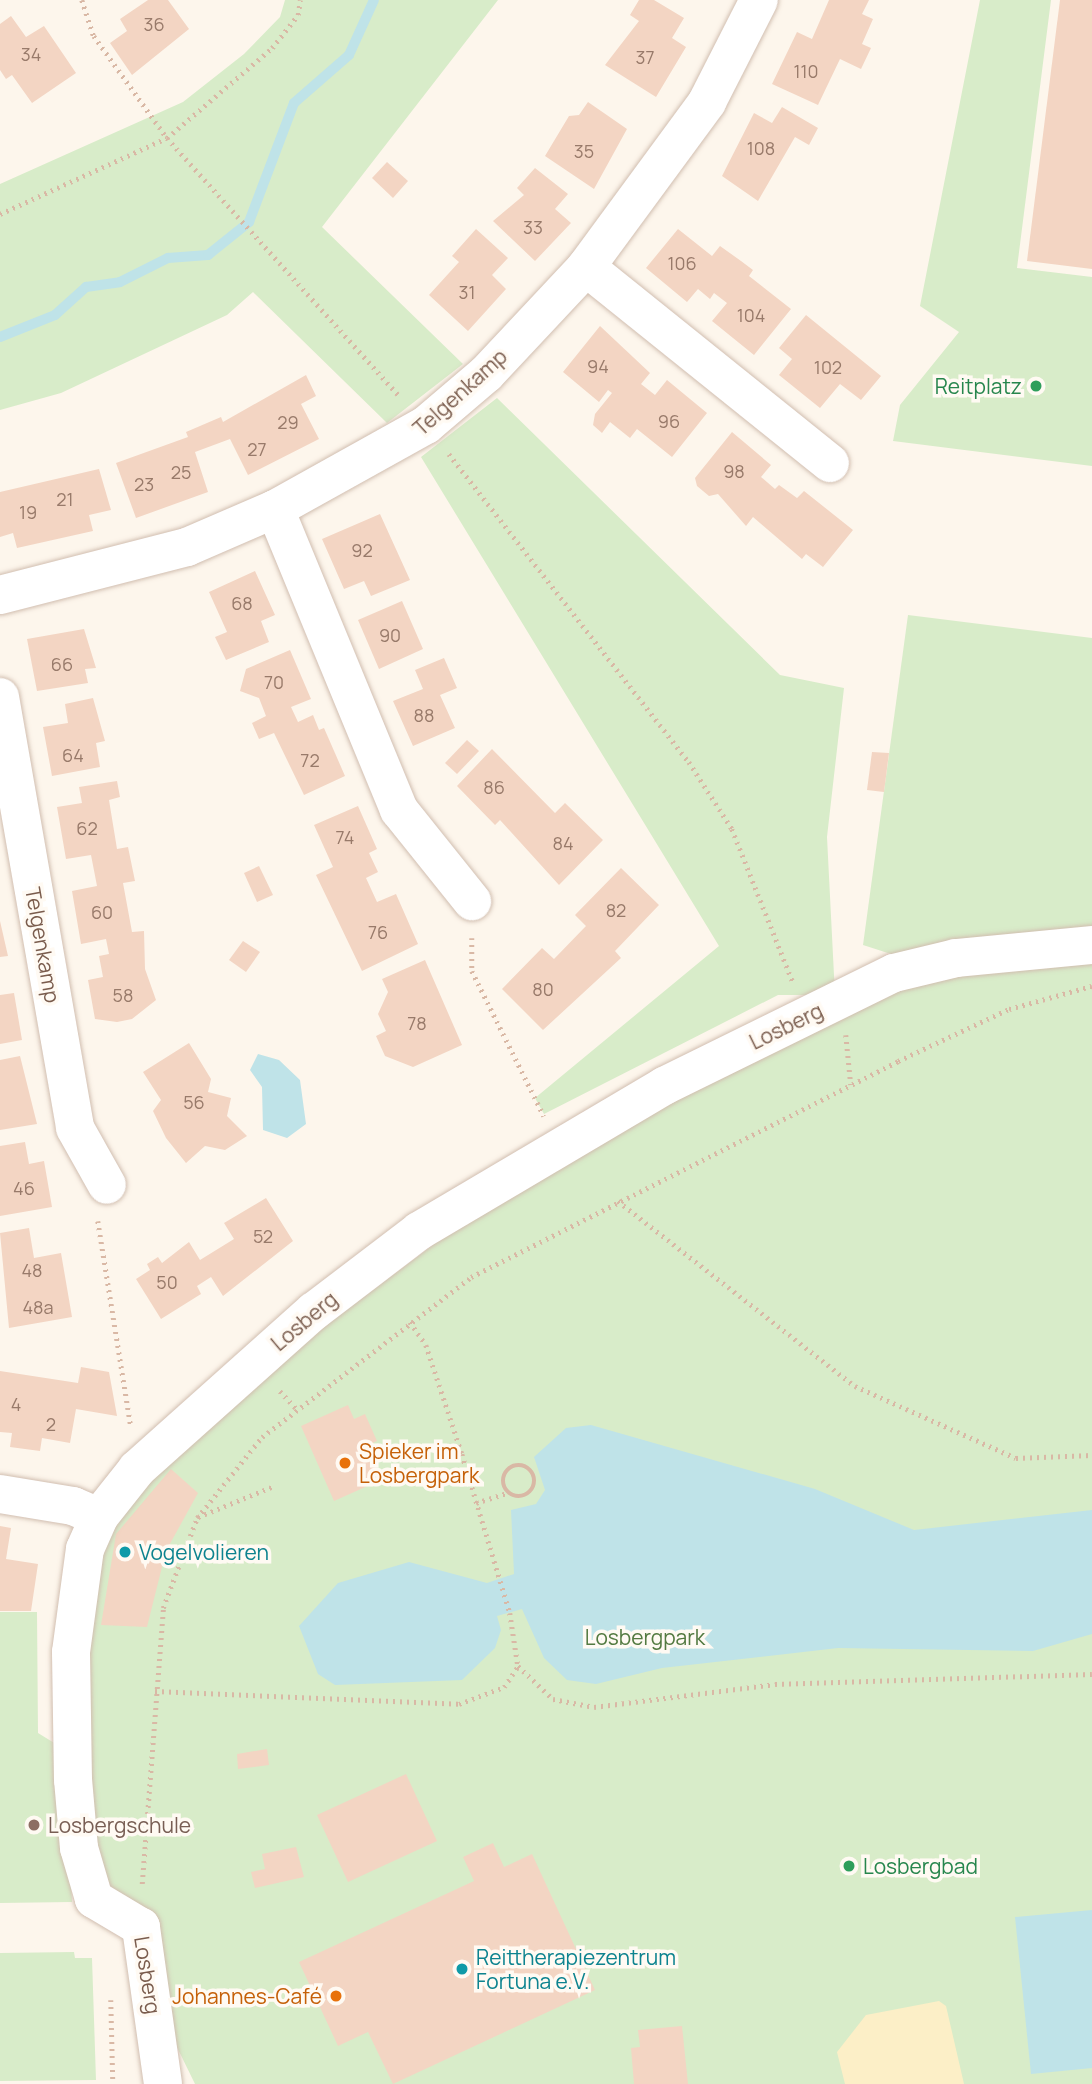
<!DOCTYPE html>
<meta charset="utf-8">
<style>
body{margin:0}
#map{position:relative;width:1092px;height:2084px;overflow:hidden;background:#fdf6ec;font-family:Manrope,sans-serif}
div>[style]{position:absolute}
.green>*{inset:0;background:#d8ecc9}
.sand>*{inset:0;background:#fcefc7}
.water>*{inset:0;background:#bfe3e8}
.stream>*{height:10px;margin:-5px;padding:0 5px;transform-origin:5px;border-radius:5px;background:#bfe3e8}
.building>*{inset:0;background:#f3d5c3}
.path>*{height:4.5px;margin-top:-2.25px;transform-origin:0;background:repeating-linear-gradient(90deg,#d9b8a5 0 2px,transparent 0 7px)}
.path>.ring{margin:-2.25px;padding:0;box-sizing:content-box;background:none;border:4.5px solid #d9b8a5;border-radius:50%}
.roads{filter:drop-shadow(0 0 2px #d1beb0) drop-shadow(0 0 2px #d1beb0)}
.minor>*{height:38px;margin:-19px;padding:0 19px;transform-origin:19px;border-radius:19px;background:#fff}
.dots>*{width:19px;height:19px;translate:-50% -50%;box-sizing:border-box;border:4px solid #fffaf3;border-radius:50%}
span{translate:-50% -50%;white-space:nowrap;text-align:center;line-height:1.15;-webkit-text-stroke:7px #fffaf3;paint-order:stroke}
.number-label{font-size:18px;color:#987a6a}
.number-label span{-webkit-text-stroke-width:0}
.leisure-label{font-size:21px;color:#27864d}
.right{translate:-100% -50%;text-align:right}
.left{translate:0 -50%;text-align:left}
.street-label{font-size:21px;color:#7a5c4d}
.food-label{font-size:21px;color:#c56008}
.culture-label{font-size:21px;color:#0d838f}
.park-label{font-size:21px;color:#537a41}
.education-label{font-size:21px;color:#785e54}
</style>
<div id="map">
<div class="green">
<i style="clip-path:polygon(285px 0,498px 0,322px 227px,463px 364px,387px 423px,253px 292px,227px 315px,61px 393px,0 410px,0 184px,183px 102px,244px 54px,280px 17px)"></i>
<i style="clip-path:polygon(980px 0,1051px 0,1017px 268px,1092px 277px,1092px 466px,893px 441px,900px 405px,959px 332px,920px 306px)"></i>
<i style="clip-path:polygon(497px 398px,780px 675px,844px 688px,827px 837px,835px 995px,778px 995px,544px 1114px,535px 1098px,719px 946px,421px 457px)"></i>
<i style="clip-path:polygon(908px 615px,1092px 638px,1092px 936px,891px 954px,863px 945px)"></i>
<i style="clip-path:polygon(1092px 954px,1092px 2084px,195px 2084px,172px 2037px,127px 1899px,97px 1876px,81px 1625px,110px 1517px,274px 1364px,516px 1183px,888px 989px)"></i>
<i style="clip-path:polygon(0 1612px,37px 1612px,38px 1733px,64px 1749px,72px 1902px,0 1903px)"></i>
<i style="clip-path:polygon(74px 1952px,75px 1958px,92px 1958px,96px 2080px,0 2081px,0 1953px)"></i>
</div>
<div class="sand">
<i style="clip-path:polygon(939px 2001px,946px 2006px,964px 2084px,845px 2084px,837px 2052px,866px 2015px)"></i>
</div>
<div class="water">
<i style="clip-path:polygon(258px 1054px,279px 1060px,300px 1080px,306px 1124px,287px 1138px,263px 1130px,262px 1087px,250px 1070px)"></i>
<i style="clip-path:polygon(591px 1425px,815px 1489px,914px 1530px,1092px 1510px,1092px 1634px,1033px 1651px,838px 1648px,662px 1668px,596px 1684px,567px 1680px,544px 1658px,522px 1609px,497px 1616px,501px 1630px,495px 1648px,462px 1680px,335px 1685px,318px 1674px,299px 1626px,338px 1583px,409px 1562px,487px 1583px,514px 1574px,511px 1510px,536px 1504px,545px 1490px,534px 1457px,566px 1428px)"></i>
<i style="clip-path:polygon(1092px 1910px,1092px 2068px,1031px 2074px,1015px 1917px)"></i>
</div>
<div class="stream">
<i style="left:0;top:337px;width:59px;rotate:-21.8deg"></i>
<i style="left:55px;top:315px;width:42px;rotate:-42.1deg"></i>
<i style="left:86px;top:287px;width:34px;rotate:-8deg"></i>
<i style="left:120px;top:282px;width:54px;rotate:-26.6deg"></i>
<i style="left:168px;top:258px;width:40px;rotate:-4.3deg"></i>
<i style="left:208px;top:255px;width:53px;rotate:-38.8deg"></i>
<i style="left:249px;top:222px;width:127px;rotate:-69.3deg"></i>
<i style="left:294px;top:103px;width:73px;rotate:-41.1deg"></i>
<i style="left:349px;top:55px;width:60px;rotate:-65.6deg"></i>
</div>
<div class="building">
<i style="clip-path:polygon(148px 0,168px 0,189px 29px,132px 75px,110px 43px,127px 31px,120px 19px)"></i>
<i style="clip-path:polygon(639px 0,654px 0,684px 18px,672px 38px,686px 47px,656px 97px,605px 65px,639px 21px,630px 15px)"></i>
<i style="clip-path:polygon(829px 0,869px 0,862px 14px,873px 19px,862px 44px,871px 48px,861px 69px,840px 59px,818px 105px,772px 84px,797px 32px,812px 39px)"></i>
<i style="clip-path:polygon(1060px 0,1092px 0,1092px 269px,1027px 261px)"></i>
<i style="clip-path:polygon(11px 16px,26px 37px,44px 26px,76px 73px,32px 103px,12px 75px,6px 79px,0 70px,0 24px)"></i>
<i style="clip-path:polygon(588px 102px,627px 129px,594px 189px,545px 156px,569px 116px,579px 115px)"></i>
<i style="clip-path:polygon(782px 107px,818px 128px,809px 145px,795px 137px,758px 201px,722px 176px,754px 113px,772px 123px)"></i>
<i style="clip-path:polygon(387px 162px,408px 181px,393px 198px,372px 178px)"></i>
<i style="clip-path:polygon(535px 168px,568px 194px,555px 209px,571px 223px,535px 261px,493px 221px,524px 195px,517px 188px)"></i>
<i style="clip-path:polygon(476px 229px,508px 258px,492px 275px,506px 289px,468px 331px,429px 295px,459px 262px,452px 256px)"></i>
<i style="clip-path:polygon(678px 229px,712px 256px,720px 246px,741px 261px,753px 270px,749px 276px,791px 309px,754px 355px,712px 321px,727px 303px,714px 293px,710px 299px,698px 289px,687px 302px,646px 268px)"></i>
<i style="clip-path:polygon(806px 315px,881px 376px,861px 400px,840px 384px,820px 408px,779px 375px,792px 359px,779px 348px)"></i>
<i style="clip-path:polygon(600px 326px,650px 373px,641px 384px,655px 395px,667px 380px,707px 413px,672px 457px,637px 429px,630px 438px,610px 422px,602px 433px,593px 425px,595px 414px,612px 393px,608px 390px,599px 402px,563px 372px)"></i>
<i style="clip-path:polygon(306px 375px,316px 396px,301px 404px,319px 439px,248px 475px,230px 439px,195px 452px,208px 492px,136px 518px,116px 463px,188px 437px,186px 432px,221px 417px,223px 422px)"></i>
<i style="clip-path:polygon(732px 432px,771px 465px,761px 477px,775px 489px,779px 485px,797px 498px,804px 491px,853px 530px,823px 567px,806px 554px,802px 559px,753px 517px,746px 526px,718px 494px,709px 496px,697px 486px,695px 478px)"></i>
<i style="clip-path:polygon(99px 469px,111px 510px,89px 515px,93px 531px,17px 548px,13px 533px,0 537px,0 492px)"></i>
<i style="clip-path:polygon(380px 514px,410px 580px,371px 596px,364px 581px,344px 589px,322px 539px)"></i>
<i style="clip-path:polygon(255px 571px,275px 615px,261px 621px,269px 642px,226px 660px,215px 637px,227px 632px,209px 592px)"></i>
<i style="clip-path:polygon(402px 601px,423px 649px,379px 669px,358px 620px)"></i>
<i style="clip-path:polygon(84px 629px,96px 668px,85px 669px,88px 683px,37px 691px,27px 639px)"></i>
<i style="clip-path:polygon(290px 650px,311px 699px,291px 707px,298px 722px,313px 715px,319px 730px,324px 728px,345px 776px,304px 795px,274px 733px,259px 739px,252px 723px,266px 716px,259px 698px,240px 691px,246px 669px)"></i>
<i style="clip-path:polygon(444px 658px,457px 688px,440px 695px,455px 728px,413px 746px,393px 701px,423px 689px,415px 670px)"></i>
<i style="clip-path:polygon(93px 698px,105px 741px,96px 743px,100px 767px,52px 776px,43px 727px,68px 723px,65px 704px)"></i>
<i style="clip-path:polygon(467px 740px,479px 751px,457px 774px,445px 763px)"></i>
<i style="clip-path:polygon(492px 749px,555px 813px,565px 803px,603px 840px,559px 885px,500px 820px,495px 825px,457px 786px)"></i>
<i style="clip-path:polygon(872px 752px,889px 753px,884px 792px,867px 790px)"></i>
<i style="clip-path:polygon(117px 781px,120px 797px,109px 800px,117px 849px,128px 847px,135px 881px,123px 883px,132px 932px,144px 931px,145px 969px,156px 1000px,132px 1019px,117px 1022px,95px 1019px,88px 980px,103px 977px,99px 956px,109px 954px,106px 939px,81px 944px,72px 891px,97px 886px,91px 855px,66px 859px,57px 807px,82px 803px,79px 787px)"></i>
<i style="clip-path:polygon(358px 806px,377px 849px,369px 853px,378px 872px,366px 878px,377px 902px,396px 894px,418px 944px,362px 971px,316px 875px,333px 867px,314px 825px)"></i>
<i style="clip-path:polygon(259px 866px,273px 895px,257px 902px,244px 873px)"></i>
<i style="clip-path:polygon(621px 868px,659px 905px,615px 951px,621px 958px,543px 1030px,502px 989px,542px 948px,554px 959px,586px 926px,575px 915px)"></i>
<i style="clip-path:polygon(0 921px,8px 956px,0 957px)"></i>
<i style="clip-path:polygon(243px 941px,260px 952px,246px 972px,229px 960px)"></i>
<i style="clip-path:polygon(425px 960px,462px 1045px,413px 1067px,385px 1056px,376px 1036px,386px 1031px,378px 1014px,388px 992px,382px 979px)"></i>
<i style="clip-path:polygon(14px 993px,22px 1040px,0 1044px,0 995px)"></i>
<i style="clip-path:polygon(189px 1043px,211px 1079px,208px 1092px,231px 1098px,227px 1116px,247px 1136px,225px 1150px,205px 1146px,186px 1163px,166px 1138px,153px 1111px,161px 1100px,143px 1072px)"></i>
<i style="clip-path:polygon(20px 1056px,37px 1124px,0 1130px,0 1060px)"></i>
<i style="clip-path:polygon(25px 1142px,29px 1164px,44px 1161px,52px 1207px,0 1216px,0 1146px)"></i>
<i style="clip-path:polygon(266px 1198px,293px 1241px,223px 1296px,211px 1277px,197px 1286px,201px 1294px,161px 1319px,136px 1279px,150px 1270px,147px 1264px,158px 1257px,162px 1263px,189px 1242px,200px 1260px,234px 1239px,224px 1223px)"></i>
<i style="clip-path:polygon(29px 1228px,34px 1258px,61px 1253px,72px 1317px,9px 1328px,0 1233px)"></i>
<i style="clip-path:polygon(81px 1367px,109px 1372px,117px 1416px,76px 1409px,70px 1443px,42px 1438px,40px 1451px,10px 1447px,12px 1433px,0 1432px,0 1371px,78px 1383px)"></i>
<i style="clip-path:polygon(348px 1405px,354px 1419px,365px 1414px,377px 1441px,366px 1446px,381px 1480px,334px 1501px,301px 1426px)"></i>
<i style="clip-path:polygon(171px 1469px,198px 1493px,166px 1551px,147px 1627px,101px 1625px,116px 1534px)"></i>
<i style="clip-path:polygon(0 1526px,11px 1528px,6px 1559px,38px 1564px,31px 1611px,0 1611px)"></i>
<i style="clip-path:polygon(267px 1749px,269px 1765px,238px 1769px,237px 1754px)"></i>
<i style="clip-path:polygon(406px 1774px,437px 1841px,348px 1882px,317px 1815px)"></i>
<i style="clip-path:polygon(493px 1843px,504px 1867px,532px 1854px,595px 1990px,393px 2084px,368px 2032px,338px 2046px,299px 1962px,474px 1881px,463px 1857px)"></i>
<i style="clip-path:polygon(296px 1847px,304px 1877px,255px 1888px,251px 1872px,265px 1869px,262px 1854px)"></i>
<i style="clip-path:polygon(682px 2026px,688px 2084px,634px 2084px,631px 2048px,640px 2047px,638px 2030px)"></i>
</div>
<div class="path">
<i style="left:82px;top:0;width:38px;rotate:72deg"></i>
<i style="left:94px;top:36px;width:125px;rotate:54.4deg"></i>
<i style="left:167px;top:138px;width:348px;rotate:48deg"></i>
<i style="left:0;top:214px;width:183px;rotate:-24.5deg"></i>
<i style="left:167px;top:138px;width:138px;rotate:-40.6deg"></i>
<i style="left:272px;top:48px;width:42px;rotate:-51.8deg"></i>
<i style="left:298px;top:15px;width:15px;rotate:-82deg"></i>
<i style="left:449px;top:454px;width:390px;rotate:52.1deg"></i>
<i style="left:689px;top:762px;width:80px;rotate:57.3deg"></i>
<i style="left:732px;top:829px;width:165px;rotate:68.3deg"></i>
<i style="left:472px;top:938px;width:33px;rotate:90deg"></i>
<i style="left:472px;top:971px;width:162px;rotate:63.6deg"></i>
<i style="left:846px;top:1035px;width:50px;rotate:84.3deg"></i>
<i style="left:618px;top:1201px;width:301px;rotate:38deg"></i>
<i style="left:855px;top:1386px;width:176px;rotate:24.1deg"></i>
<i style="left:1016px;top:1458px;width:76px;rotate:-2.3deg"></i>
<i style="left:98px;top:1221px;width:208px;rotate:80.9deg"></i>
<i style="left:410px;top:1322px;width:28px;rotate:55deg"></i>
<i style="left:426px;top:1345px;width:115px;rotate:71.7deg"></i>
<i style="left:462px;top:1454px;width:166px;rotate:73.2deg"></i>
<i style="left:510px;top:1613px;width:54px;rotate:81.4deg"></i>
<i style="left:280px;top:1391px;width:23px;rotate:47deg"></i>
<i class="ring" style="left:503px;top:1465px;width:27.5px;height:27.5px"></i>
<i style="left:476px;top:1503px;width:33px;rotate:-18deg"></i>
<i style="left:198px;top:1517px;width:82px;rotate:-22.2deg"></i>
<i style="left:155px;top:1691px;width:304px;rotate:2.4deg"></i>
<i style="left:459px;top:1704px;width:48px;rotate:-20.7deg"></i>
<i style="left:504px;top:1687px;width:25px;rotate:-56deg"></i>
<i style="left:518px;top:1666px;width:48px;rotate:43.3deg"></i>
<i style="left:553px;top:1699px;width:42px;rotate:11deg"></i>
<i style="left:594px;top:1707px;width:182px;rotate:-7.2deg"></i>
<i style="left:775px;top:1684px;width:317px;rotate:-1.8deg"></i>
<i style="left:142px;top:1884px;width:277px;rotate:-85.6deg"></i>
<i style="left:163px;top:1608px;width:96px;rotate:-69.3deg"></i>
<i style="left:197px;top:1518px;width:104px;rotate:-51.3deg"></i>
<i style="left:262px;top:1437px;width:263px;rotate:-37.4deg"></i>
<i style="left:471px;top:1277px;width:479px;rotate:-26.8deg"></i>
<i style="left:898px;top:1061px;width:123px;rotate:-25.1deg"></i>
<i style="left:1009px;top:1009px;width:86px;rotate:-15.5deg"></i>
<i style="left:111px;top:2000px;width:84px;rotate:88.6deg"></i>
</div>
<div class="roads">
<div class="minor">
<i style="left:586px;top:267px;width:313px;rotate:38.8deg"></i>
<i style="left:275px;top:509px;width:326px;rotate:67.6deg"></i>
<i style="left:399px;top:810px;width:117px;rotate:51.3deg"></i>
<i style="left:0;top:595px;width:193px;rotate:-14.4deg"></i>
<i style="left:187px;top:547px;width:96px;rotate:-23.4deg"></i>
<i style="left:275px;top:509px;width:173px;rotate:-29.1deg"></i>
<i style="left:426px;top:425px;width:79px;rotate:-40.4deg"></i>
<i style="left:486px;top:374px;width:146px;rotate:-46.9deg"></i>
<i style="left:586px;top:267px;width:205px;rotate:-53.7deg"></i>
<i style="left:707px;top:102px;width:114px;rotate:-63deg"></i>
<i style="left:0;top:697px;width:437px;rotate:80.1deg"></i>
<i style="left:75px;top:1128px;width:65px;rotate:60.7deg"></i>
<i style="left:0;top:1494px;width:74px;rotate:9.3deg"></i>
<i style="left:73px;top:1506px;width:28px;rotate:23deg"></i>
<i style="left:163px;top:2084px;width:159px;rotate:-98deg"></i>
<i style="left:141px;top:1927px;width:55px;rotate:-149.2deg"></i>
<i style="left:94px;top:1899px;width:53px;rotate:-106.4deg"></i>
<i style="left:79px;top:1848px;width:68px;rotate:-95deg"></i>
<i style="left:73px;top:1780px;width:128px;rotate:-90.9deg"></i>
<i style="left:71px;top:1652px;width:104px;rotate:-82.3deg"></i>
<i style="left:85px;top:1549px;width:35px;rotate:-66deg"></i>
<i style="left:99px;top:1517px;width:61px;rotate:-51.6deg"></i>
<i style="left:137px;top:1469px;width:237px;rotate:-41.8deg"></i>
<i style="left:314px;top:1311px;width:132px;rotate:-37.3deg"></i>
<i style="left:419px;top:1231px;width:285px;rotate:-30.6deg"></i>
<i style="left:664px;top:1086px;width:256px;rotate:-26.2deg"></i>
<i style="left:894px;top:973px;width:64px;rotate:-13.6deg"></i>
<i style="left:956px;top:958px;width:137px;rotate:-5.5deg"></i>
</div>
</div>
<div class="dots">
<i style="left:1036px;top:386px;background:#2e9e5b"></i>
<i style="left:345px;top:1463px;background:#e8710a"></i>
<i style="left:125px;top:1552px;background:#0f9aa8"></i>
<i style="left:34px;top:1825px;background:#8d6e63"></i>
<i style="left:849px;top:1866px;background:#2e9e5b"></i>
<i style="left:462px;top:1969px;background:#0f9aa8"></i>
<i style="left:336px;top:1996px;background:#e8710a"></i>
</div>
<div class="number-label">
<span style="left:154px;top:24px">36</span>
<span style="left:31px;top:54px">34</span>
<span style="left:645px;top:57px">37</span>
<span style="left:806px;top:71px">110</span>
<span style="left:761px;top:148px">108</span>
<span style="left:584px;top:151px">35</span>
<span style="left:533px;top:227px">33</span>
<span style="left:682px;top:263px">106</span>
<span style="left:467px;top:292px">31</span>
<span style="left:751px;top:315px">104</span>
<span style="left:598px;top:366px">94</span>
<span style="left:828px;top:367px">102</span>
<span style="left:669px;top:421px">96</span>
<span style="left:288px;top:422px">29</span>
<span style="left:257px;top:449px">27</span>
<span style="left:734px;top:471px">98</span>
<span style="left:181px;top:472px">25</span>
<span style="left:144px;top:484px">23</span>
<span style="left:65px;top:499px">21</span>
<span style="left:28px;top:512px">19</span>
<span style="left:362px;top:550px">92</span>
<span style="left:242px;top:603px">68</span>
<span style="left:390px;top:635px">90</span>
<span style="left:62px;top:664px">66</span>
<span style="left:274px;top:682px">70</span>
<span style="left:424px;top:715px">88</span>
<span style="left:73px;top:755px">64</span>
<span style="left:310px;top:760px">72</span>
<span style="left:494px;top:787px">86</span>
<span style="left:87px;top:828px">62</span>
<span style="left:345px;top:837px">74</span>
<span style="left:563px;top:843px">84</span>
<span style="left:616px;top:910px">82</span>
<span style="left:102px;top:912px">60</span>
<span style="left:378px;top:932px">76</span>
<span style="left:543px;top:989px">80</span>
<span style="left:123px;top:995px">58</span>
<span style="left:417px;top:1023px">78</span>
<span style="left:194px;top:1102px">56</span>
<span style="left:24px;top:1188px">46</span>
<span style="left:263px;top:1236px">52</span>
<span style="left:32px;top:1270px">48</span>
<span style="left:167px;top:1282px">50</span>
<span style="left:38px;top:1307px">48a</span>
<span style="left:16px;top:1404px">4</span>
<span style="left:51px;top:1424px">2</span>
</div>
<div class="leisure-label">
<span class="right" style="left:1022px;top:386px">Reitplatz</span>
<span class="left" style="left:863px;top:1866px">Losbergbad</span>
</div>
<div class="street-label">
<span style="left:460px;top:392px;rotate:-42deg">Telgenkamp</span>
<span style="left:43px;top:945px;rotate:80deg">Telgenkamp</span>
<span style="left:786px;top:1026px;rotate:-26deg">Losberg</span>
<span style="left:304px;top:1321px;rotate:-40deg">Losberg</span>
<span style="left:148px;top:1975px;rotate:81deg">Losberg</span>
</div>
<div class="food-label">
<span class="left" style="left:359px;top:1463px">Spieker im<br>Losbergpark</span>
<span class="right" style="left:322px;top:1996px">Johannes-Café</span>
</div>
<div class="culture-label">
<span class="left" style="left:139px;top:1552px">Vogelvolieren</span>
<span class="left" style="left:476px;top:1969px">Reittherapiezentrum<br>Fortuna e.V.</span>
</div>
<div class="park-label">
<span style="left:645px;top:1637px">Losbergpark</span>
</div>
<div class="education-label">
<span class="left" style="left:48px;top:1825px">Losbergschule</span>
</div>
</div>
